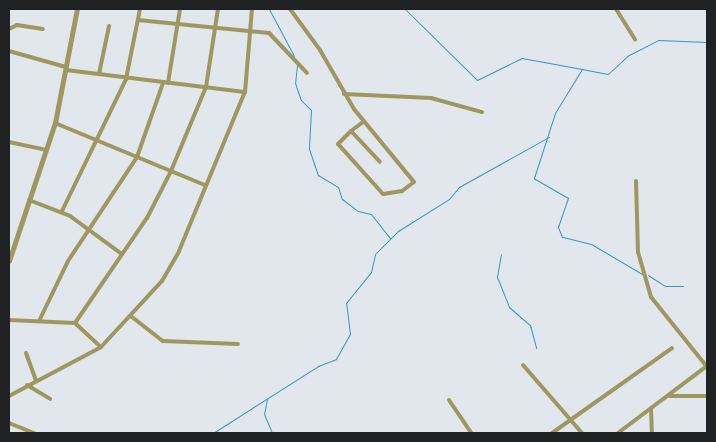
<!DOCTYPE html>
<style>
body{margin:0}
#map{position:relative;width:716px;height:442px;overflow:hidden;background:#e2e6ed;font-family:Inter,sans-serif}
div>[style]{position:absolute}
.stream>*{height:1px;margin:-0.5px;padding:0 0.5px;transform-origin:0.5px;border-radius:0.5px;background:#3796c3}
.minor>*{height:4px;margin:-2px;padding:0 2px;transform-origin:2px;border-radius:2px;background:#9e9860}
.tertiary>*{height:4.5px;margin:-2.25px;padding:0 2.25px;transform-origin:2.25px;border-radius:2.25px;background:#9e9860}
span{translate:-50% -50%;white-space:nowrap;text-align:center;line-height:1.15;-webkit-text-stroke:5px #eff3fa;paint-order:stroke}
.frame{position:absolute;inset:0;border:10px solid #1f2123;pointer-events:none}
</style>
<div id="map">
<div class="stream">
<i style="left:269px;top:9px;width:53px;rotate:62deg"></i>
<i style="left:405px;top:9px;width:101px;rotate:44.6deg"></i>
<i style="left:477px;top:80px;width:50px;rotate:-26.1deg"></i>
<i style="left:522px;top:58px;width:61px;rotate:10.4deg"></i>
<i style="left:297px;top:65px;width:18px;rotate:96deg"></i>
<i style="left:295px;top:83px;width:18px;rotate:71deg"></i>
<i style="left:301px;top:100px;width:14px;rotate:45deg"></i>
<i style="left:311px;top:110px;width:39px;rotate:93deg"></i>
<i style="left:309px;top:149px;width:28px;rotate:71deg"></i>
<i style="left:318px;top:175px;width:23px;rotate:31deg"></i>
<i style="left:338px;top:187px;width:13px;rotate:72deg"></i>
<i style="left:342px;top:199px;width:20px;rotate:37deg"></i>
<i style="left:358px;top:211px;width:13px;rotate:13deg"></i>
<i style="left:371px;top:214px;width:31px;rotate:52deg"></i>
<i style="left:501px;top:254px;width:23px;rotate:100deg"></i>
<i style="left:497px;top:277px;width:32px;rotate:68deg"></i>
<i style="left:509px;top:307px;width:28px;rotate:41deg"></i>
<i style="left:530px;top:325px;width:24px;rotate:75deg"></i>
<i style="left:642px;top:274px;width:59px;rotate:-149.5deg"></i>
<i style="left:591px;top:244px;width:30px;rotate:-166deg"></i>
<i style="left:562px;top:237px;width:11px;rotate:-112deg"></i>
<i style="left:558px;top:227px;width:31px;rotate:-71deg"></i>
<i style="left:568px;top:198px;width:39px;rotate:-150deg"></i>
<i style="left:534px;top:178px;width:68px;rotate:-72.1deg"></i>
<i style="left:555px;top:113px;width:52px;rotate:-58.5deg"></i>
<i style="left:582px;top:69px;width:26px;rotate:11deg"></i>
<i style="left:608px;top:74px;width:26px;rotate:-43deg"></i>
<i style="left:627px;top:56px;width:35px;rotate:-27deg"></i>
<i style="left:658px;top:40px;width:49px;rotate:2.3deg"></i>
<i style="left:648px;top:275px;width:20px;rotate:33deg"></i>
<i style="left:665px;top:286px;width:18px"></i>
<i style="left:267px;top:399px;width:15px;rotate:101deg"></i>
<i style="left:264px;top:414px;width:21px;rotate:67deg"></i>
<i style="left:213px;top:433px;width:125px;rotate:-32.5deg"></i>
<i style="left:318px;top:366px;width:19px;rotate:-21deg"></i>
<i style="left:336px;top:359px;width:29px;rotate:-61deg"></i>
<i style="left:350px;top:334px;width:31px;rotate:-97deg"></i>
<i style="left:346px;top:303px;width:40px;rotate:-51deg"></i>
<i style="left:371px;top:272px;width:18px;rotate:-77deg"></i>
<i style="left:375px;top:254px;width:33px;rotate:-45deg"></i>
<i style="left:398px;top:231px;width:60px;rotate:-32.1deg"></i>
<i style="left:449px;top:199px;width:16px;rotate:-50deg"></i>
<i style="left:459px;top:187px;width:103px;rotate:-29.1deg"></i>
</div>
<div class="minor">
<i style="left:290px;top:9px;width:51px;rotate:53.8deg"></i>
<i style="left:320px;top:50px;width:68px;rotate:60deg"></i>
<i style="left:354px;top:109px;width:94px;rotate:50.6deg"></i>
<i style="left:414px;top:182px;width:15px;rotate:143deg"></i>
<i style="left:402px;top:191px;width:19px;rotate:171deg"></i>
<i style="left:383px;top:194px;width:67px;rotate:-132deg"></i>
<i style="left:338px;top:144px;width:18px;rotate:-45deg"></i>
<i style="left:616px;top:9px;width:36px;rotate:58deg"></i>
<i style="left:138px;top:20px;width:132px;rotate:5.7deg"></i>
<i style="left:269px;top:33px;width:55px;rotate:46.5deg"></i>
<i style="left:9px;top:29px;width:9px;rotate:-27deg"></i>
<i style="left:17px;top:25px;width:26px;rotate:9deg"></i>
<i style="left:9px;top:51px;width:59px;rotate:15.7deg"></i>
<i style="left:66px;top:70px;width:180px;rotate:7deg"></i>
<i style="left:99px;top:74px;width:49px;rotate:-78.2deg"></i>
<i style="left:168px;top:83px;width:75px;rotate:-80.8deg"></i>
<i style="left:344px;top:94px;width:87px;rotate:2.6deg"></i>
<i style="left:431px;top:98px;width:53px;rotate:15.4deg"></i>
<i style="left:363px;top:122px;width:15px;rotate:143deg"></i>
<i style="left:351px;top:131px;width:42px;rotate:46.9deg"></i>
<i style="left:55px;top:123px;width:162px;rotate:22.5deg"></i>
<i style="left:9px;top:142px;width:38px;rotate:12deg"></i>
<i style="left:636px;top:181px;width:71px;rotate:88.4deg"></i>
<i style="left:638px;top:252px;width:47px;rotate:73.9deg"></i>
<i style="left:651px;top:297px;width:90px;rotate:51.3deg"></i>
<i style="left:29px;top:200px;width:44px;rotate:21.3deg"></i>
<i style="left:70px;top:216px;width:64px;rotate:36.2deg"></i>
<i style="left:62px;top:211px;width:147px;rotate:-64.1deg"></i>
<i style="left:126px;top:79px;width:71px;rotate:-78.7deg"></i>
<i style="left:132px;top:317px;width:39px;rotate:38deg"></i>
<i style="left:163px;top:341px;width:75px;rotate:2.3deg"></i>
<i style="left:40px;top:319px;width:64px;rotate:-64.2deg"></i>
<i style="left:68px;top:261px;width:125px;rotate:-56.4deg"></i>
<i style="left:137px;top:157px;width:78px;rotate:-70.6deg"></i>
<i style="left:9px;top:320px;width:66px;rotate:2.6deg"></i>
<i style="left:75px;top:323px;width:35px;rotate:43deg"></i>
<i style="left:75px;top:323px;width:127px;rotate:-55.6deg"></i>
<i style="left:147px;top:218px;width:53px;rotate:-62.9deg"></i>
<i style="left:171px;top:171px;width:91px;rotate:-67.4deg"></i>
<i style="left:206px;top:87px;width:79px;rotate:-81.3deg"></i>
<i style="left:26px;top:353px;width:29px;rotate:70deg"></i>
<i style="left:523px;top:365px;width:90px;rotate:49.1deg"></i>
<i style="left:27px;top:385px;width:27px;rotate:31deg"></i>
<i style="left:9px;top:396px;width:104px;rotate:-28deg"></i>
<i style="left:101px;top:347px;width:90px;rotate:-47.3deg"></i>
<i style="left:162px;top:281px;width:34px;rotate:-60deg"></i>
<i style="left:179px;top:251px;width:172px;rotate:-67.5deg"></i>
<i style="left:245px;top:92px;width:83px;rotate:-85.2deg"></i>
<i style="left:670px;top:396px;width:37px"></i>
<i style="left:449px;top:400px;width:40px;rotate:56deg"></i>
<i style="left:651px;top:408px;width:25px;rotate:88deg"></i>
<i style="left:9px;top:423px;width:27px;rotate:22deg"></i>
<i style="left:552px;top:433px;width:147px;rotate:-35.3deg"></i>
<i style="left:618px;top:433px;width:111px;rotate:-37deg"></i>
</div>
<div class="tertiary">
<i style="left:9px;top:261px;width:145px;rotate:-71.6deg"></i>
<i style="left:55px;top:123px;width:116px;rotate:-79.1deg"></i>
</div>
<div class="frame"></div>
</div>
